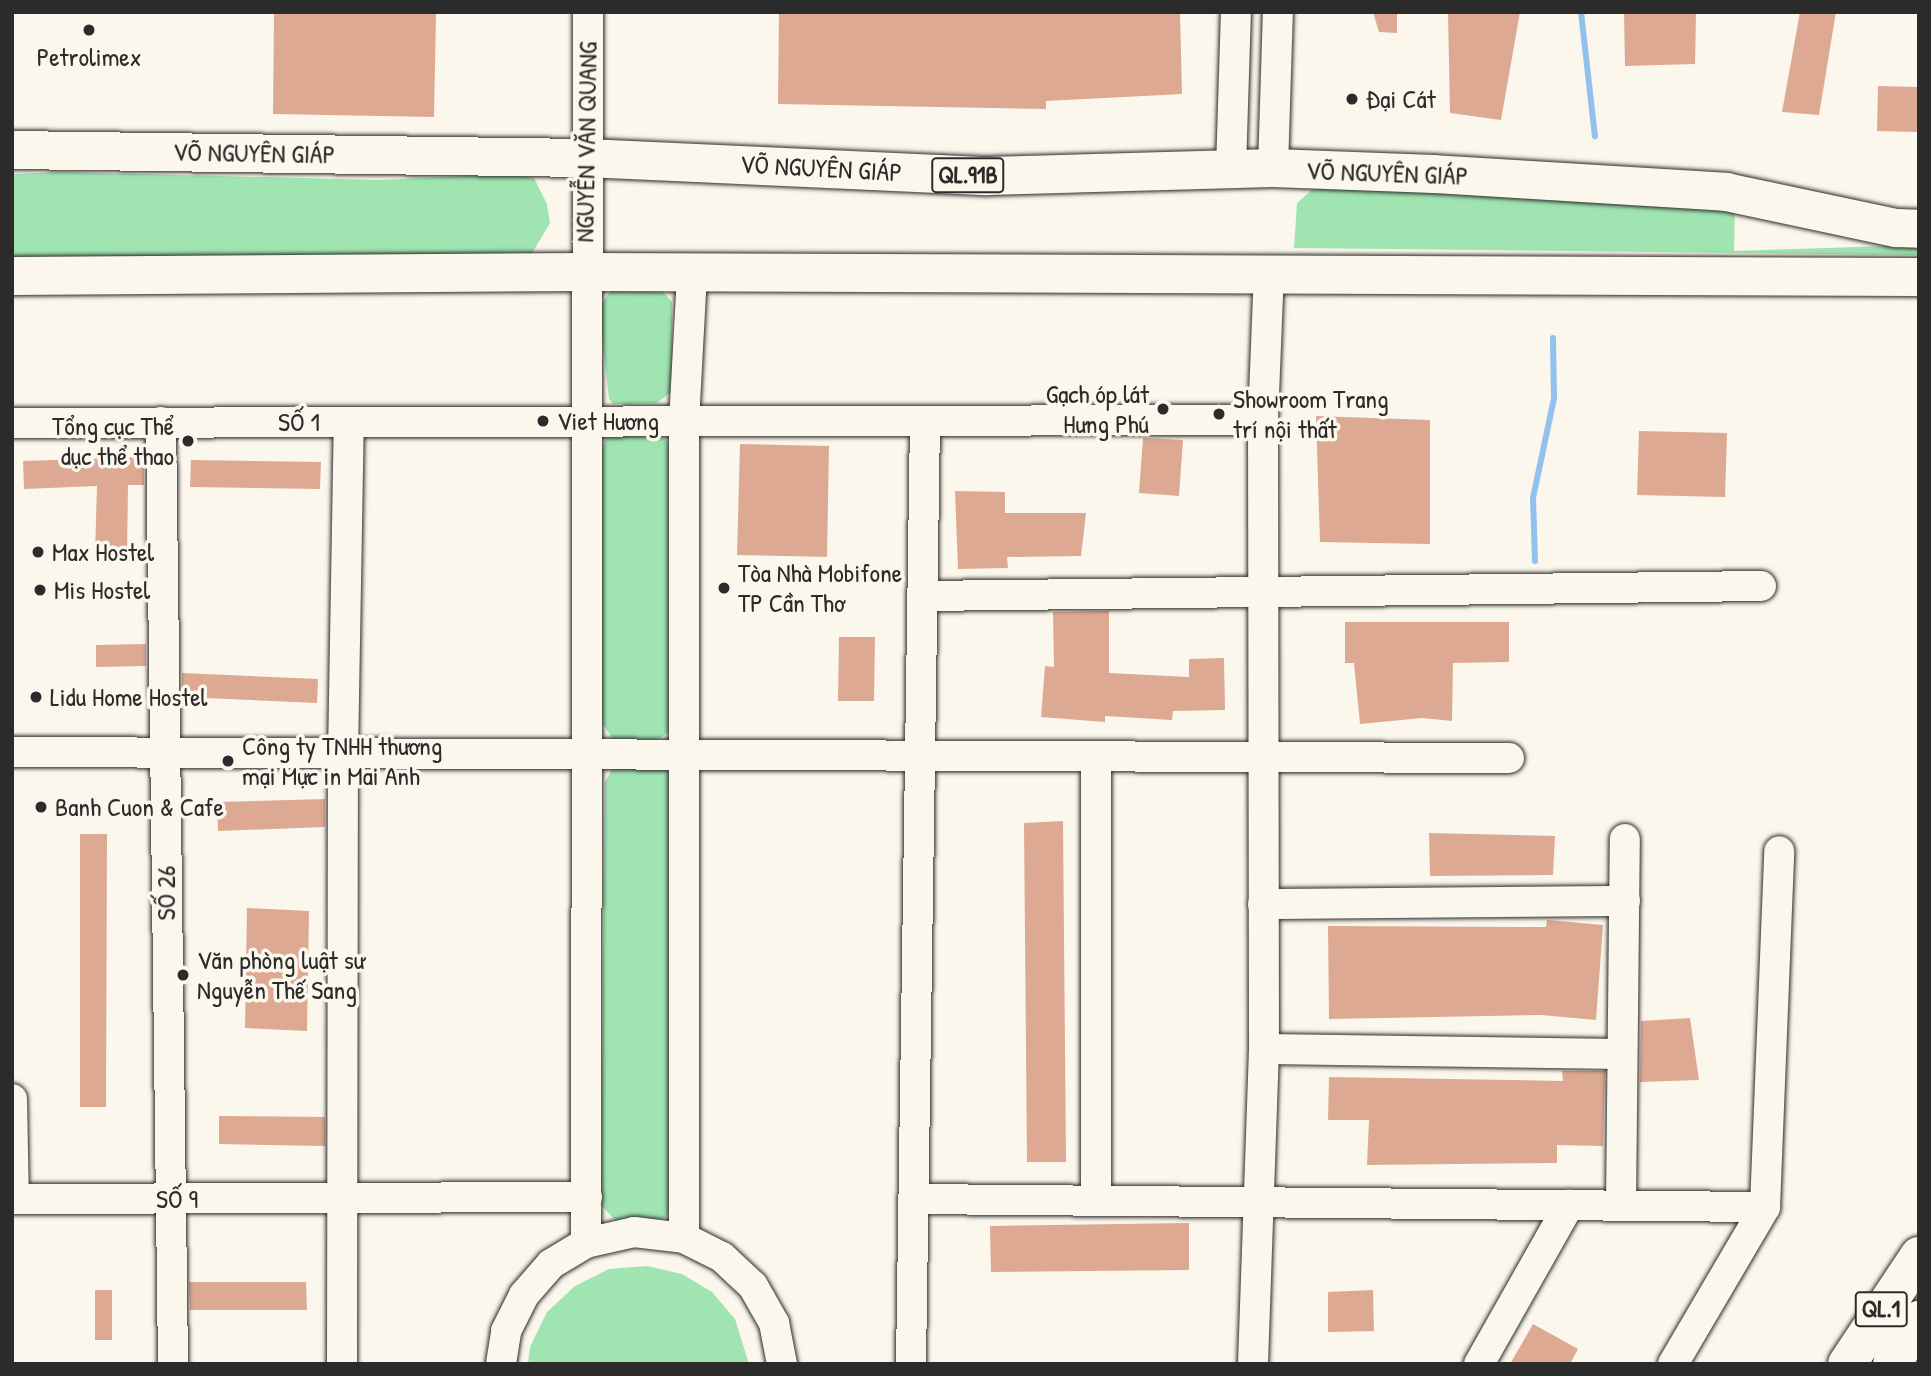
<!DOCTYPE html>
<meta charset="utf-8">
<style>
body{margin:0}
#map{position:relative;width:1931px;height:1376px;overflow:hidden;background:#fbf7ec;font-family:"Patrick Hand",sans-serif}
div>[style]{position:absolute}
.green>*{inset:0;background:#a0e5b1}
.stream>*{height:6px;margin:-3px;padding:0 3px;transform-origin:3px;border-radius:3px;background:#92c1ed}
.building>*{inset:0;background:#dea992}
.roads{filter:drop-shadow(0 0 2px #2b2b2b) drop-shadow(0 0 2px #2b2b2b)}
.minor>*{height:30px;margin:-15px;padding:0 15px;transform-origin:15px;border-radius:15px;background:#fbf7ec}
.highway>*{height:38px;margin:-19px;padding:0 19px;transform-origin:19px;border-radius:19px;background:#fbf7ec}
.dots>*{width:19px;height:19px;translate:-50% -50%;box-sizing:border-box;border:4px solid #fbf7ec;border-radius:50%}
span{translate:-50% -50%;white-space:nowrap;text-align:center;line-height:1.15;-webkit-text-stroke:7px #fbf7ec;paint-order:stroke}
.shield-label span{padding:2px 5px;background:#fbf7ec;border:2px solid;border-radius:5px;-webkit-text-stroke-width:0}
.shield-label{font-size:24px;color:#2b2b2b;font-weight:700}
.poi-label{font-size:26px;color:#2b2b2b}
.left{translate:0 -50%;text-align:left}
.right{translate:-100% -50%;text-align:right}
.street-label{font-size:26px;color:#2b2b2b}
.frame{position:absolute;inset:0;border:14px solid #2b2b2b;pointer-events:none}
</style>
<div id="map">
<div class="green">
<i style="clip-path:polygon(62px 172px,379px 180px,510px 174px,534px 178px,547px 204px,550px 223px,531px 255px,12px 265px,12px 174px)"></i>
<i style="clip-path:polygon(1314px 188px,1728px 204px,1735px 208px,1734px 251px,1919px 245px,1919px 255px,1294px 248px,1297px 203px)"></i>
<i style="clip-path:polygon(611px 290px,662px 291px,672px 302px,672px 391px,657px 403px,613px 404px,609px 399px,599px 308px)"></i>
<i style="clip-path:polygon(661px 433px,672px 448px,673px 729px,657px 740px,613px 739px,602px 723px,602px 447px,608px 436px)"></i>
<i style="clip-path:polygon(614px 766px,662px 768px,670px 775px,673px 1203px,667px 1216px,656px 1222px,616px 1221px,601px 1205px,605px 782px)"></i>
<i style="clip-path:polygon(647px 1266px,682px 1274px,712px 1292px,735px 1319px,749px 1364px,528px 1364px,530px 1347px,547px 1312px,575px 1286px,609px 1269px)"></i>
</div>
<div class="stream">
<i style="left:1581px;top:12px;width:125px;rotate:83.6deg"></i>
<i style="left:1535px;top:561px;width:63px;rotate:-91.8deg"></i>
<i style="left:1533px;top:498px;width:102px;rotate:-78.1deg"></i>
<i style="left:1554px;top:398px;width:60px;rotate:-91deg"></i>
</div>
<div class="building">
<i style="clip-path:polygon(274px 12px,436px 12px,434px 117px,273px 114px)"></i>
<i style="clip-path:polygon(779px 12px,1180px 12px,1182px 94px,1046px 101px,1046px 109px,778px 104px)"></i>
<i style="clip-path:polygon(1373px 12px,1397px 12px,1397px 33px,1379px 32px)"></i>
<i style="clip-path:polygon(1448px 12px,1520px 12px,1501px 120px,1450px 113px)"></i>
<i style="clip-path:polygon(1624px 12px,1696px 12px,1695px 64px,1625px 66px)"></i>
<i style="clip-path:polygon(1800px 12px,1836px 12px,1819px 115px,1782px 112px)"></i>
<i style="clip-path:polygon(1878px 86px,1919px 87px,1919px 132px,1877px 131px)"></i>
<i style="clip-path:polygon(1316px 416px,1430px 420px,1430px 544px,1320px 542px)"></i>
<i style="clip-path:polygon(1639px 431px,1727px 433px,1725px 497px,1637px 495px)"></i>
<i style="clip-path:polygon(1143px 438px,1183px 440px,1179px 496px,1139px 493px)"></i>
<i style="clip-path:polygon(740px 444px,829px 446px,827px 557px,737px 555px)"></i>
<i style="clip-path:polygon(144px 457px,144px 485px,128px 485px,127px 555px,95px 554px,97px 486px,24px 489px,23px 461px)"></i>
<i style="clip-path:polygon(191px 460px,321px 462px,320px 489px,190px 487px)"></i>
<i style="clip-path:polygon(955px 491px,1005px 492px,1005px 513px,1086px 513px,1081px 556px,1007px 557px,1008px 568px,958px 569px)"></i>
<i style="clip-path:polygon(1109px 611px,1109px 673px,1189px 677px,1189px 659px,1224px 658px,1225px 710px,1173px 711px,1172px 720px,1105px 716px,1105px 722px,1041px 717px,1045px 666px,1054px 667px,1053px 612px)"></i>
<i style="clip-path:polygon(1345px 622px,1509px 622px,1509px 662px,1453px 663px,1452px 721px,1422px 718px,1360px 724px,1354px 663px,1345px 663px)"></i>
<i style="clip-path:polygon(839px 637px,875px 637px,874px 701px,838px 701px)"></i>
<i style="clip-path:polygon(146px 644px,146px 666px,96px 667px,96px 645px)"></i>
<i style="clip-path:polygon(182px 673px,318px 679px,317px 703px,182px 697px)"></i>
<i style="clip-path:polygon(325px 799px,325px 827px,218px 831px,217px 802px)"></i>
<i style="clip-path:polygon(1063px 821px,1066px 1162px,1027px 1162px,1024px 823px)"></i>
<i style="clip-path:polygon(1429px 833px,1555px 836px,1553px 875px,1430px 876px)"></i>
<i style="clip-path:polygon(80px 834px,107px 834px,106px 1107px,80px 1107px)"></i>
<i style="clip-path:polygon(247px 908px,309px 911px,307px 1031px,245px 1028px)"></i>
<i style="clip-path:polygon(1547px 920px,1603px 925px,1596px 1020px,1541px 1015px,1329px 1019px,1328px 926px,1546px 927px)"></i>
<i style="clip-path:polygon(1690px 1018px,1699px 1080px,1640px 1082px,1641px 1021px)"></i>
<i style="clip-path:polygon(1562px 1071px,1605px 1071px,1603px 1146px,1557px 1145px,1557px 1163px,1367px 1165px,1369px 1120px,1328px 1120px,1329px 1077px,1563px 1081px)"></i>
<i style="clip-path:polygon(219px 1116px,325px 1117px,325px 1146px,219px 1144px)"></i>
<i style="clip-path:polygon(1189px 1223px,1189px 1270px,991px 1272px,990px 1226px)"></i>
<i style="clip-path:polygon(189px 1282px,306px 1282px,307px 1310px,190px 1310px)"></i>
<i style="clip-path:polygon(95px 1290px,112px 1290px,112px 1340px,95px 1340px)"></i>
<i style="clip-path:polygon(1373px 1290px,1374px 1331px,1328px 1332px,1328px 1292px)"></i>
<i style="clip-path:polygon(1533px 1324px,1578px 1349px,1570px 1364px,1510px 1364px)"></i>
</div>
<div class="roads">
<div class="minor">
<i style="left:1273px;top:168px;width:156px;rotate:-88.2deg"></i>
<i style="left:1231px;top:169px;width:157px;rotate:-88.2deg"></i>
<i style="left:161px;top:422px;width:942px;rotate:89.27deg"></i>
<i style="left:12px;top:423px;width:1251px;rotate:-0.14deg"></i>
<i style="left:922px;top:596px;width:839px;rotate:-0.68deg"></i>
<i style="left:12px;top:752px;width:1497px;rotate:0.23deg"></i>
<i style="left:1263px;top:904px;width:362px;rotate:-0.5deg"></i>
<i style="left:1264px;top:1049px;width:358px;rotate:0.8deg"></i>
<i style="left:12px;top:1099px;width:100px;rotate:88.9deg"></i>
<i style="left:12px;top:1199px;width:575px;rotate:-0.2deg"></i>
<i style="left:913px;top:1199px;width:852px;rotate:0.54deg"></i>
<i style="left:1096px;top:1201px;width:444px;rotate:-90deg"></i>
<i style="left:1621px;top:1205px;width:366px;rotate:-89.4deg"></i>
<i style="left:684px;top:1238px;width:816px;rotate:-90deg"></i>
<i style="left:684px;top:422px;width:148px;rotate:-86.9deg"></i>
<i style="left:586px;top:1243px;width:1231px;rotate:-89.91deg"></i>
<i style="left:342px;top:1364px;width:609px;rotate:-89.91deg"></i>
<i style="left:343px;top:755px;width:333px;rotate:-89deg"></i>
<i style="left:501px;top:1364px;width:33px;rotate:-81deg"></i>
<i style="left:506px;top:1331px;width:40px;rotate:-63.4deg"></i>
<i style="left:524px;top:1295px;width:41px;rotate:-48.9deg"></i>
<i style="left:551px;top:1264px;width:41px;rotate:-31deg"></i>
<i style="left:586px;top:1243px;width:49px;rotate:-12.9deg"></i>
<i style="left:634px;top:1232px;width:50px;rotate:6.8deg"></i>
<i style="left:684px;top:1238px;width:42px;rotate:26.6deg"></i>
<i style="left:722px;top:1257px;width:42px;rotate:43.1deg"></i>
<i style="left:753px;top:1286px;width:43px;rotate:60.4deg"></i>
<i style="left:774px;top:1323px;width:42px;rotate:79deg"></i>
<i style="left:911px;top:1364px;width:940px;rotate:-89.15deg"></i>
<i style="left:1253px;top:1364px;width:315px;rotate:-88deg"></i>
<i style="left:1264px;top:1049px;width:629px;rotate:-90.09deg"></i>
<i style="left:1263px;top:420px;width:148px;rotate:-87.7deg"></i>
<i style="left:1479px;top:1364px;width:183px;rotate:-60.5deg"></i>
<i style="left:1673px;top:1364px;width:182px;rotate:-59.6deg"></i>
<i style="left:1765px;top:1207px;width:356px;rotate:-87.7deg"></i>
</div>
<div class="highway">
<i style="left:12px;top:150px;width:574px;rotate:0.8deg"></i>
<i style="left:586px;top:158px;width:402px;rotate:2.6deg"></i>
<i style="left:988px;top:176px;width:285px;rotate:-1.6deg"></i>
<i style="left:1273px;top:168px;width:161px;rotate:2.1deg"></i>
<i style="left:1434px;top:174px;width:293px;rotate:3.5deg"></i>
<i style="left:1726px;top:192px;width:174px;rotate:12deg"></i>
<i style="left:1896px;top:228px;width:23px;rotate:2deg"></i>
<i style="left:12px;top:276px;width:573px;rotate:-0.4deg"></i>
<i style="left:585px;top:272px;width:1334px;rotate:0.21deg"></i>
<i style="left:1847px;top:1364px;width:130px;rotate:-56.3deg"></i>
<i style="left:1892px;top:1364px;width:52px;rotate:-58.5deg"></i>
</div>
</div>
<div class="dots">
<i style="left:89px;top:30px;background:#2b2b2b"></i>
<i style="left:1352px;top:99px;background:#2b2b2b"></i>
<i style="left:1163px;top:409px;background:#2b2b2b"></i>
<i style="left:1219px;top:414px;background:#2b2b2b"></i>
<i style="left:543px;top:421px;background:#2b2b2b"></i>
<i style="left:188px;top:441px;background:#2b2b2b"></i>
<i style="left:38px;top:552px;background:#2b2b2b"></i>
<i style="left:724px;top:588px;background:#2b2b2b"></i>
<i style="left:40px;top:590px;background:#2b2b2b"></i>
<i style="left:36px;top:697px;background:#2b2b2b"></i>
<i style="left:228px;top:761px;background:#2b2b2b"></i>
<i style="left:41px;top:807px;background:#2b2b2b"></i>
<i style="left:183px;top:975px;background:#2b2b2b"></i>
</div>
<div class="shield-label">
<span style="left:968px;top:175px">QL.91B</span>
<span style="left:1881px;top:1309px">QL.1</span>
</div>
<div class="poi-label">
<span style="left:89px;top:57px">Petrolimex</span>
<span class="left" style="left:1366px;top:99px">Đại Cát</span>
<span class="right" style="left:1149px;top:409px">Gạch óp lát<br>Hưng Phú</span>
<span class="left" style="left:1233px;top:414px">Showroom Trang<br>trí nội thất</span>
<span class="left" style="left:557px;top:421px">Viet Hương</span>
<span class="right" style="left:174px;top:441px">Tổng cục Thể<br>dục thể thao</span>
<span class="left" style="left:52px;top:552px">Max Hostel</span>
<span class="left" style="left:738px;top:588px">Tòa Nhà Mobifone<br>TP Cần Thơ</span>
<span class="left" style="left:54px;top:590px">Mis Hostel</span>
<span class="left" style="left:50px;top:697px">Lidu Home Hostel</span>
<span class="left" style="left:242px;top:761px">Công ty TNHH thương<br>mại Mực in Mai Anh</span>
<span class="left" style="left:55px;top:807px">Banh Cuon &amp; Cafe</span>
<span class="left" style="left:197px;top:975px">Văn phòng luật sư<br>Nguyễn Thế Sang</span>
</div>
<div class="street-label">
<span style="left:586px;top:142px;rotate:-89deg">NGUYỄN VĂN QUANG</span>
<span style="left:254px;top:153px;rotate:1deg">VÕ NGUYÊN GIÁP</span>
<span style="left:821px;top:168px;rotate:3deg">VÕ NGUYÊN GIÁP</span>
<span style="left:1387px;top:173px;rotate:2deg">VÕ NGUYÊN GIÁP</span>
<span style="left:299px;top:422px">SỐ 1</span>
<span style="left:166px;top:893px;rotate:-90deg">SỐ 26</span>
<span style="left:177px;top:1199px">SỐ 9</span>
</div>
<div class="frame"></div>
</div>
